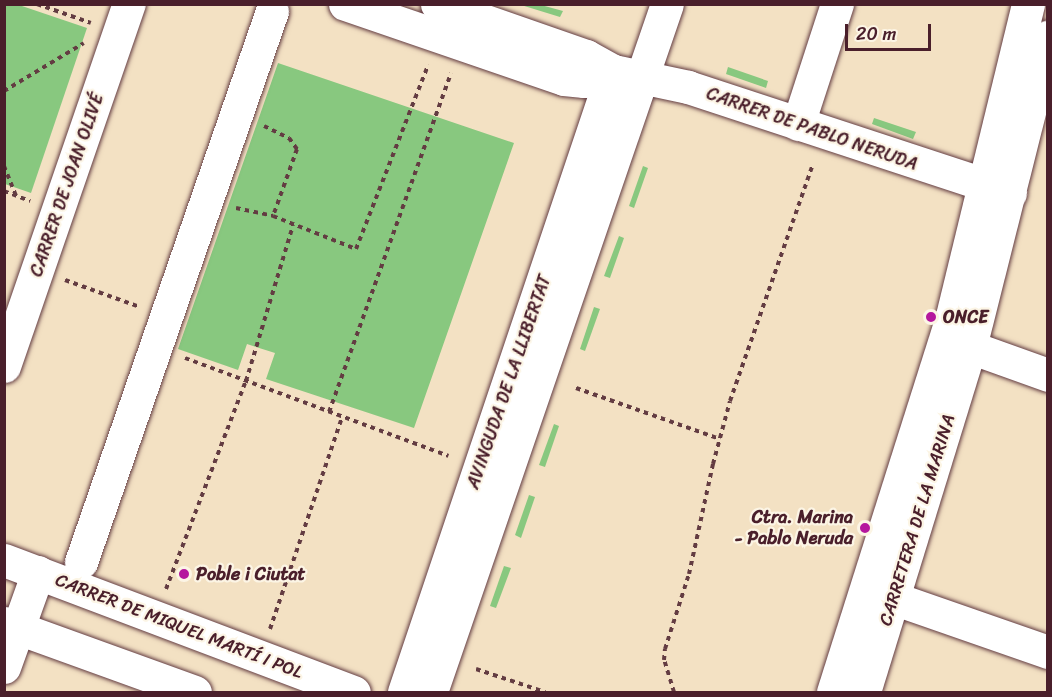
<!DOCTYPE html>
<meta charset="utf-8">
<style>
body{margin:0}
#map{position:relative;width:1052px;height:697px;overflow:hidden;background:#f3e1c3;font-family:Sriracha,sans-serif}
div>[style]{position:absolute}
.green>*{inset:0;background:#88c87f}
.path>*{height:4px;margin-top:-2px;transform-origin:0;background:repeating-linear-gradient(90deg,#633c42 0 4.5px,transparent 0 9px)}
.roads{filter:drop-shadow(0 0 2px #633c42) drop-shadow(0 0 2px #633c42)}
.street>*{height:33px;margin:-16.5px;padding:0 16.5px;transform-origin:16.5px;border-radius:16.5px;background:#fff}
.secondary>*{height:33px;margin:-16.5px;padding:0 16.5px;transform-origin:16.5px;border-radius:16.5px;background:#fff}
.dots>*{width:16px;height:16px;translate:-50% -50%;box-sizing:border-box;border:3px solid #fcf5e5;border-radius:50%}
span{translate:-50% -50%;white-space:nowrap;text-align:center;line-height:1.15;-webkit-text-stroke:4.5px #fcf5e5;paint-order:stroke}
.street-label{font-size:18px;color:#4a1f2b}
.poi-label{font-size:18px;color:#4a1f2b;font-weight:700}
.left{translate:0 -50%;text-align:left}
.right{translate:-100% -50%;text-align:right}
.frame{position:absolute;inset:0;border:6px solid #4a1f2b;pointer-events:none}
.scale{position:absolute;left:845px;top:24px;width:86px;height:27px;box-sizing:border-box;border:3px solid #4a1f2b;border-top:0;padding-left:8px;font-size:18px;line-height:21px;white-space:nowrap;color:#4a1f2b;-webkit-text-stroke:4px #fcf5e5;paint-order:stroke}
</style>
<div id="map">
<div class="green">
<i style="clip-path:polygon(4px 5px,19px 5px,87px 28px,31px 193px,5px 184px)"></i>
<i style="clip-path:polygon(521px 5px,541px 5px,563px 11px,560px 17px)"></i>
<i style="clip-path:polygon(278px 63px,514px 143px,414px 428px,266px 379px,275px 353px,256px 347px,247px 344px,238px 370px,178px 349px)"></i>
<i style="clip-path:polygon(728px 67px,768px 81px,766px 88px,726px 74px)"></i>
<i style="clip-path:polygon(874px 118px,916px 132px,913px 139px,872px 124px)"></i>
<i style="clip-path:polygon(643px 166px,648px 168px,634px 208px,629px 206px)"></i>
<i style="clip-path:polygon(619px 236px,624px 238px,610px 278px,604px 276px)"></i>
<i style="clip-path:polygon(594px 307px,600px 309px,585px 351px,580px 349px)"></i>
<i style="clip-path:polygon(554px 424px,559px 426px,545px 467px,539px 465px)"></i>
<i style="clip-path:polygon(529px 495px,535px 497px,521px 538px,515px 535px)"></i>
<i style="clip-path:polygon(504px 566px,511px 568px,496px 608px,490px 606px)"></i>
</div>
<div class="path">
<i style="left:37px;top:4px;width:57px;rotate:19.4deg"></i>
<i style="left:4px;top:91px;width:93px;rotate:-31deg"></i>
<i style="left:264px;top:126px;width:28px;rotate:26deg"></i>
<i style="left:289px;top:138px;width:14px;rotate:54deg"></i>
<i style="left:297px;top:149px;width:71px;rotate:109.7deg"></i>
<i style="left:4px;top:166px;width:32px;rotate:68deg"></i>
<i style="left:4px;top:191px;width:28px;rotate:21deg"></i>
<i style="left:236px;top:208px;width:38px;rotate:12deg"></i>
<i style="left:273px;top:216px;width:89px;rotate:21.7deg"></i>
<i style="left:356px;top:249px;width:198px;rotate:-68.6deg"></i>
<i style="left:65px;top:280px;width:77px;rotate:19.9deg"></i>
<i style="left:185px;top:358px;width:281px;rotate:20.4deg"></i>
<i style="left:576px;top:388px;width:153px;rotate:19.5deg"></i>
<i style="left:329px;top:412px;width:360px;rotate:-70.2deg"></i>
<i style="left:166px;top:589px;width:223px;rotate:-69deg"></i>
<i style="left:246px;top:381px;width:163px;rotate:-73.2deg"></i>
<i style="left:270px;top:629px;width:224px;rotate:-71.2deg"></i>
<i style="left:476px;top:669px;width:73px;rotate:18.4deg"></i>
<i style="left:674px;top:692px;width:34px;rotate:-107deg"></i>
<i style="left:664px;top:660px;width:11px;rotate:-85deg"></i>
<i style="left:665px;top:649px;width:79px;rotate:-72.3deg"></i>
<i style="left:689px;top:574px;width:113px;rotate:-77.7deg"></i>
<i style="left:713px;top:464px;width:65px;rotate:-74.9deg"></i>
<i style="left:730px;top:401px;width:248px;rotate:-70.7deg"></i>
</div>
<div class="roads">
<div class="street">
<i style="left:345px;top:4px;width:231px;rotate:18.9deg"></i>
<i style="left:564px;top:79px;width:20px;rotate:6deg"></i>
<i style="left:584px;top:81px;width:31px;rotate:-19deg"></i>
<i style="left:437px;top:4px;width:158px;rotate:19.2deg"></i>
<i style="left:586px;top:56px;width:31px;rotate:29deg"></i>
<i style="left:613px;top:71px;width:77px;rotate:12deg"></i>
<i style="left:688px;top:87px;width:339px;rotate:18.2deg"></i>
<i style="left:798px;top:124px;width:126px;rotate:-72deg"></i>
<i style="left:4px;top:366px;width:383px;rotate:-71deg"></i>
<i style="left:4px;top:560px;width:374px;rotate:20.7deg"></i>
<i style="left:81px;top:562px;width:583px;rotate:-70.88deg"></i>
<i style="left:893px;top:598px;width:164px;rotate:19.2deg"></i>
<i style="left:4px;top:623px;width:203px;rotate:19.9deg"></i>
<i style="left:4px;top:667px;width:101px;rotate:-70.3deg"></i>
<i style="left:404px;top:692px;width:655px;rotate:-71.4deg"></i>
<i style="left:431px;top:692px;width:727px;rotate:-71.07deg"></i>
</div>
<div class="secondary">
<i style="left:950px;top:351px;width:20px;rotate:-11deg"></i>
<i style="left:970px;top:347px;width:83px;rotate:19.7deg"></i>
<i style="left:833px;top:692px;width:394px;rotate:-72.4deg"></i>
<i style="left:952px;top:316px;width:321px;rotate:-76.3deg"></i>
<i style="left:864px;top:692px;width:361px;rotate:-72.9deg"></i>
<i style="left:970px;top:347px;width:320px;rotate:-75.9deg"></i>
</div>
</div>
<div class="dots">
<i style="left:931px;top:317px;background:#b5179e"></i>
<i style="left:865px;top:528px;background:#b5179e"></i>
<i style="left:184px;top:574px;background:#b5179e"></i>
</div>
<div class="street-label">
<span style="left:812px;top:129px;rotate:19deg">CARRER DE PABLO NERUDA</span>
<span style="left:67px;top:185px;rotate:-71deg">CARRER DE JOAN OLIVÉ</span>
<span style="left:509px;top:382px;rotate:-71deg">AVINGUDA DE LA LLIBERTAT</span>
<span style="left:917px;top:520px;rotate:-73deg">CARRETERA DE LA MARINA</span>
<span style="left:179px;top:626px;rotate:21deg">CARRER DE MIQUEL MARTÍ I POL</span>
</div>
<div class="poi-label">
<span class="left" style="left:943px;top:317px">ONCE</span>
<span class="right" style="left:853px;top:528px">Ctra. Marina<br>- Pablo Neruda</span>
<span class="left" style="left:196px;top:574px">Poble i Ciutat</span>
</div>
<div class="frame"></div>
<div class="scale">20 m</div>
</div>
